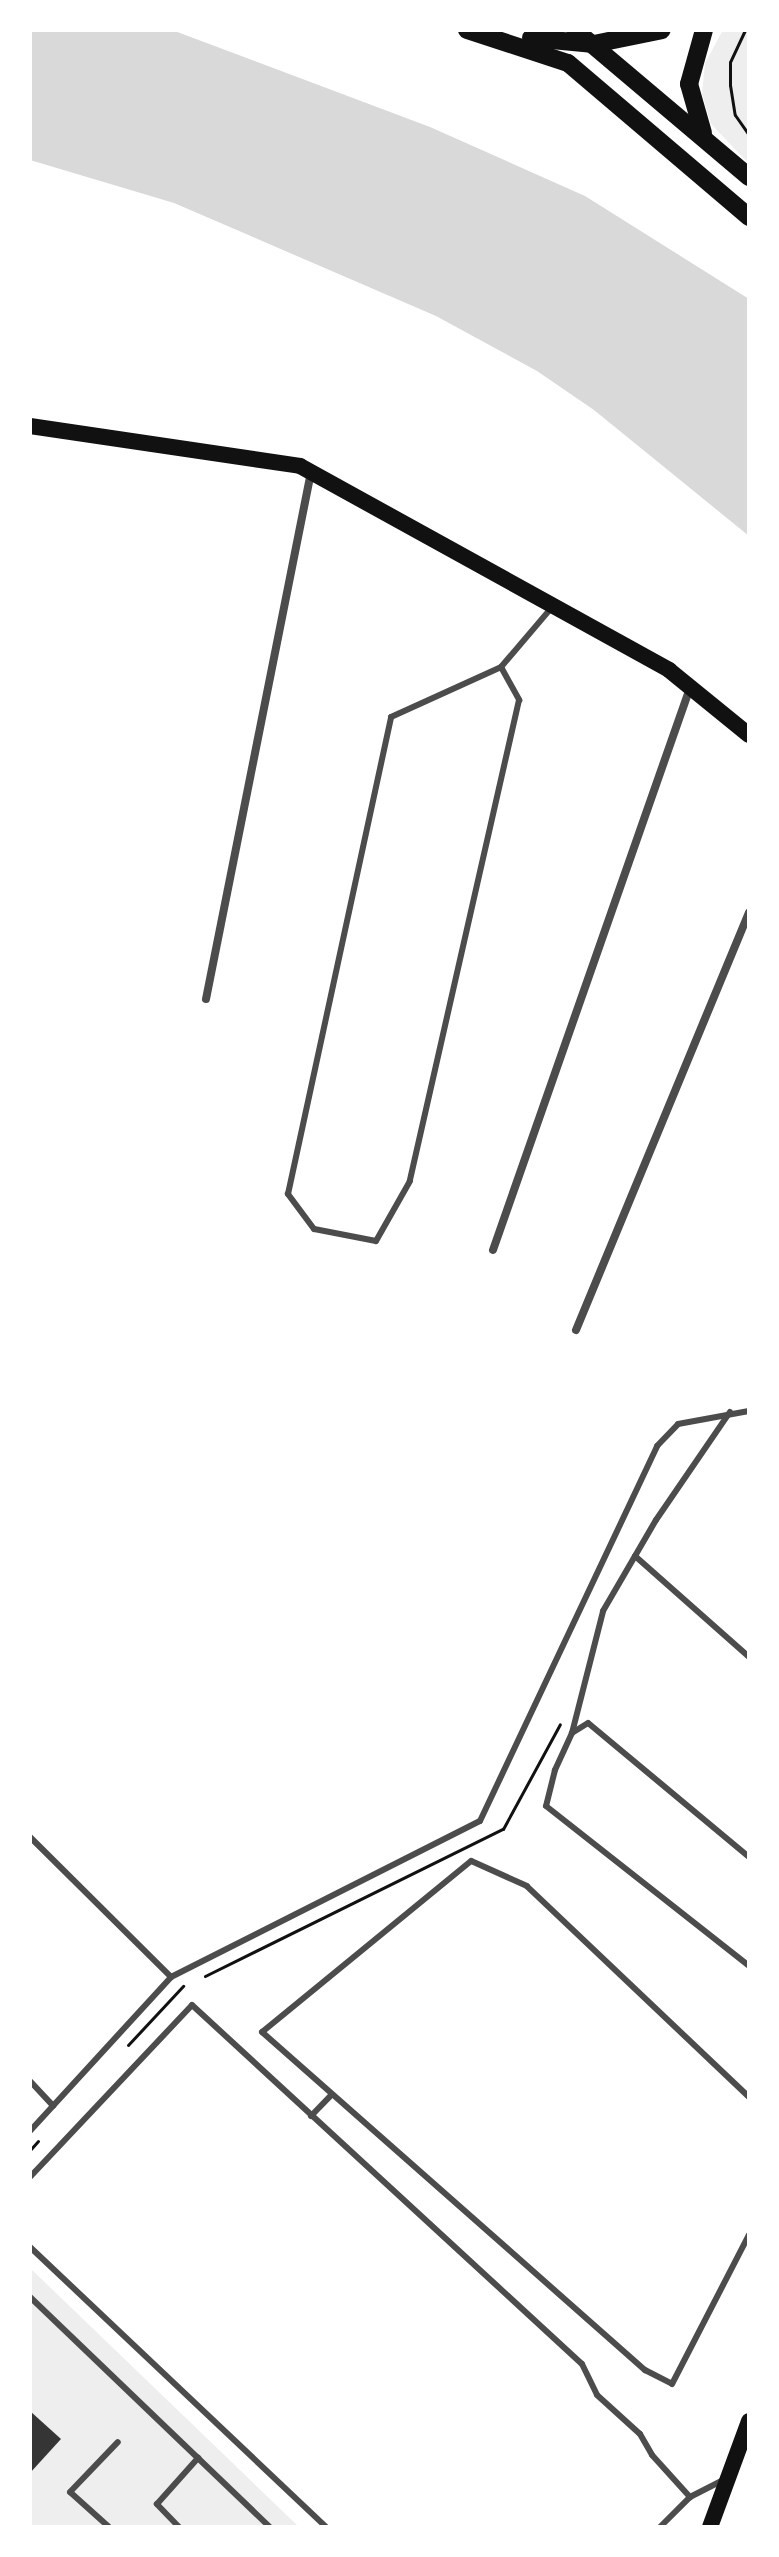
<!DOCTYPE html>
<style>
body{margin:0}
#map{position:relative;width:779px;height:2557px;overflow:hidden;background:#fff;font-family:Quicksand,sans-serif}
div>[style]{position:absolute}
.green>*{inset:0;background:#eee}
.water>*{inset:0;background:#d9d9d9}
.building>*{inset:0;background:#353535}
.path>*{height:3px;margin:-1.5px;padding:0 1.5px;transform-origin:1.5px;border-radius:1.5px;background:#111}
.service>*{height:6px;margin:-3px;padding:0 3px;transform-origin:3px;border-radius:3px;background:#4c4c4c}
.minor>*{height:8px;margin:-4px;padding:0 4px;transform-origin:4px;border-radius:4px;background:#4c4c4c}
.secondary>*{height:16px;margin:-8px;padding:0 8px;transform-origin:8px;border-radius:8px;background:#111}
.primary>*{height:18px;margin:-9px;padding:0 9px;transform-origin:9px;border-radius:9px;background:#111}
span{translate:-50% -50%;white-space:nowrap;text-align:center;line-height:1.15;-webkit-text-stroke:7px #fff;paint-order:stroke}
.frame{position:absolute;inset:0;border:32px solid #fff;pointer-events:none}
</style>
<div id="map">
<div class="green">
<i style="clip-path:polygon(723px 30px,749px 30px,749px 164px,711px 124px,702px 94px,705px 63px)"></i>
<i style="clip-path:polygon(30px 2268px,299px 2527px,30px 2527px)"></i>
</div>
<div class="water">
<i style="clip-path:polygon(30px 30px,172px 30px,430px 127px,585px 196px,749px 299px,749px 536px,594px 410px,537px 371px,436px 316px,174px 203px,30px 160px)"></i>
</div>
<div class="building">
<i style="clip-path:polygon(30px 2411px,61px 2439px,30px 2473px)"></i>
</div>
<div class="path">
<i style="left:745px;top:30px;width:35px;rotate:115deg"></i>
<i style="left:730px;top:62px;width:23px;rotate:90deg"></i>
<i style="left:730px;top:85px;width:30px;rotate:81deg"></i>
<i style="left:735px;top:115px;width:24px;rotate:55deg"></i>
<i style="left:205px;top:1976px;width:332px;rotate:-26.3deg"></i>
<i style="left:503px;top:1829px;width:119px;rotate:-61.5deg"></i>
<i style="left:128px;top:2045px;width:81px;rotate:-47deg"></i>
<i style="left:30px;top:2150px;width:12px;rotate:-48deg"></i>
</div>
<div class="service">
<i style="left:501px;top:667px;width:38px;rotate:61deg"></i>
<i style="left:519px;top:700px;width:493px;rotate:102.8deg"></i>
<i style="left:410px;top:1181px;width:69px;rotate:119.5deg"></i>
<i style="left:376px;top:1241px;width:63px;rotate:-169deg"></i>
<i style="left:314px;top:1229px;width:44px;rotate:-126.6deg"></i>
<i style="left:288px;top:1194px;width:488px;rotate:-77.8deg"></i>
<i style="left:391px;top:717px;width:121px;rotate:-24.4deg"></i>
<i style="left:501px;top:667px;width:80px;rotate:-49.6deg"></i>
<i style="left:635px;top:1556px;width:152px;rotate:41.5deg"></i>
<i style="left:572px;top:1733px;width:126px;rotate:-75.7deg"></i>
<i style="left:603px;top:1611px;width:105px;rotate:-59.8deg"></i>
<i style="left:656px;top:1520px;width:131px;rotate:-55.6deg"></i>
<i style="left:30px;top:1837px;width:199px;rotate:44.8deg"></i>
<i style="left:749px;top:1857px;width:209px;rotate:-140.2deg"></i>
<i style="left:588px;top:1723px;width:19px;rotate:148deg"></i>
<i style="left:572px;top:1733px;width:41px;rotate:114.7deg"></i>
<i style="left:555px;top:1770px;width:37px;rotate:104deg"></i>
<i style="left:546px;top:1806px;width:258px;rotate:38.2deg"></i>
<i style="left:30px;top:2081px;width:34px;rotate:47deg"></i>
<i style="left:749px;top:2097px;width:306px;rotate:-136.5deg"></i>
<i style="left:527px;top:1886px;width:61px;rotate:-155.9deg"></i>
<i style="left:471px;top:1861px;width:270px;rotate:140.7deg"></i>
<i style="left:262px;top:2032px;width:511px;rotate:41.43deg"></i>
<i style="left:645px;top:2370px;width:30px;rotate:27deg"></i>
<i style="left:672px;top:2384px;width:168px;rotate:-62.7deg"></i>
<i style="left:311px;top:2116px;width:28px;rotate:-46deg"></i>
<i style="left:30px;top:2131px;width:209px;rotate:-47.5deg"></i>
<i style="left:171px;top:1977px;width:346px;rotate:-26.8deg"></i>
<i style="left:480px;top:1821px;width:415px;rotate:-64.7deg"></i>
<i style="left:657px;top:1446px;width:30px;rotate:-46deg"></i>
<i style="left:678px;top:1424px;width:72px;rotate:-10.4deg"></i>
<i style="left:30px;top:2177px;width:236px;rotate:-46.7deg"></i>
<i style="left:192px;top:2005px;width:530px;rotate:42.63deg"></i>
<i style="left:582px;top:2364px;width:34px;rotate:64deg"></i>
<i style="left:597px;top:2395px;width:58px;rotate:42.2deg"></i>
<i style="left:640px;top:2434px;width:24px;rotate:60deg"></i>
<i style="left:652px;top:2455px;width:57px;rotate:47.9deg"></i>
<i style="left:30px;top:2247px;width:407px;rotate:43.4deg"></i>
<i style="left:30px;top:2297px;width:332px;rotate:43.8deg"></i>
<i style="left:109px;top:2527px;width:52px;rotate:-138.1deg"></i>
<i style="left:70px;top:2492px;width:69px;rotate:-46.2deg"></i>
<i style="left:179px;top:2527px;width:32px;rotate:-134deg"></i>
<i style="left:157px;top:2504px;width:62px;rotate:-48.3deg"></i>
<i style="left:660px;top:2527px;width:42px;rotate:-45deg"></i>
<i style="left:690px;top:2497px;width:39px;rotate:-27deg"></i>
</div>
<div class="minor">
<i style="left:206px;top:999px;width:537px;rotate:-78.73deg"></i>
<i style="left:493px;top:1250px;width:599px;rotate:-70.69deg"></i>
<i style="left:576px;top:1330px;width:452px;rotate:-67.5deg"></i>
</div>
<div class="secondary">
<i style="left:30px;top:426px;width:273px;rotate:8.4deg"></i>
<i style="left:300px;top:466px;width:422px;rotate:28.9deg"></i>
<i style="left:669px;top:670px;width:103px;rotate:39.1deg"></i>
<i style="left:710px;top:2527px;width:113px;rotate:-69.8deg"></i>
</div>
<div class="primary">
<i style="left:467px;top:30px;width:106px;rotate:18.1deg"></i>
<i style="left:568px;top:63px;width:238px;rotate:40.4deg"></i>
<i style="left:575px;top:30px;width:228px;rotate:40.2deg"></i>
<i style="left:531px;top:38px;width:63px;rotate:5.4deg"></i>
<i style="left:594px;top:44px;width:69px;rotate:-11.6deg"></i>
<i style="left:703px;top:133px;width:51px;rotate:-105.9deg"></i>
<i style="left:689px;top:84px;width:56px;rotate:-74.5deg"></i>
</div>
<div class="frame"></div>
</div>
